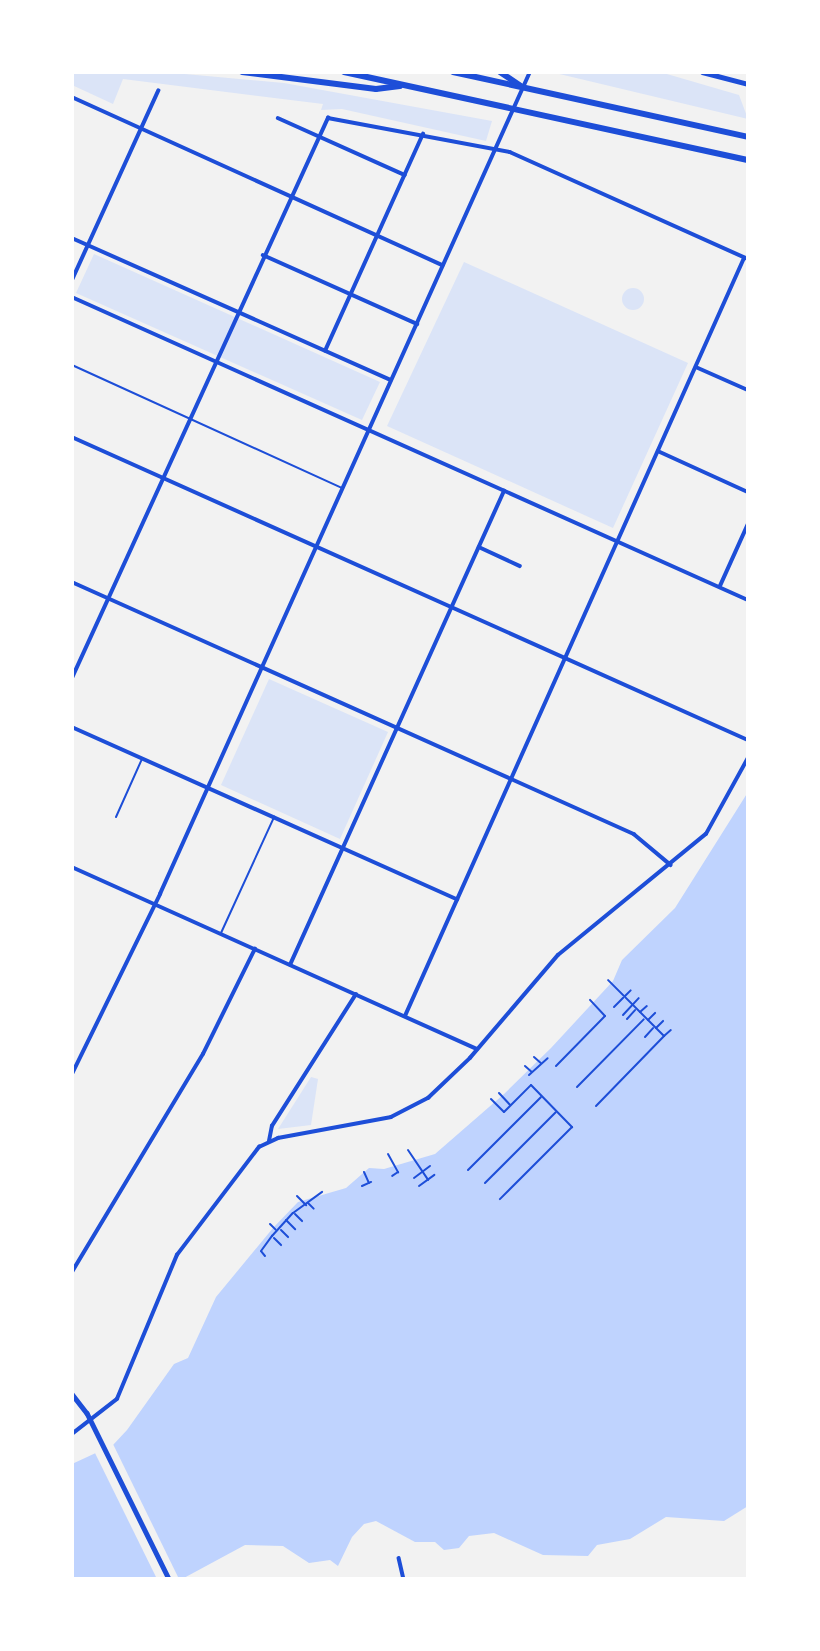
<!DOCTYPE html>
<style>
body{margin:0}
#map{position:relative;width:820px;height:1651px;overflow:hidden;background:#f2f2f2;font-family:Figtree,sans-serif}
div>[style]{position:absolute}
.green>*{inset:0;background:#dbe4f7}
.round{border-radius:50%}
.water>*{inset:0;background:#bfd3fe}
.pier>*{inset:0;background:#f2f2f2}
.path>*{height:2px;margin:-1px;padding:0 1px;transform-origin:1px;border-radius:1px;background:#1d4ed8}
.service>*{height:2px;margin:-1px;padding:0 1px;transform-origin:1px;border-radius:1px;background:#1d4ed8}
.minor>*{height:3.5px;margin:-1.75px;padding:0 1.75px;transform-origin:1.75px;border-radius:1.75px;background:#1d4ed8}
.secondary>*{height:4.5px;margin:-2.25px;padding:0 2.25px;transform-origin:2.25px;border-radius:2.25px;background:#1d4ed8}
.primary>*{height:5px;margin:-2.5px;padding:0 2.5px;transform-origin:2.5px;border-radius:2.5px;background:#1d4ed8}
.motorway>*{height:6px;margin:-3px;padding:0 3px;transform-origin:3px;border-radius:3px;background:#1d4ed8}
span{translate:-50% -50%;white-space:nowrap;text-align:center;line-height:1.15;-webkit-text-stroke:6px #fff;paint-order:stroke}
.frame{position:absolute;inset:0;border:74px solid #fff;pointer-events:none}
</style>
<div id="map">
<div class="green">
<i style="clip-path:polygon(72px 72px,163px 72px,284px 83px,492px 121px,486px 141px,342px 109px,321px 110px,323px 104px,123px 79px,113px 104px,72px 85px)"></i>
<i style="clip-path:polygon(551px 72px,660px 72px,739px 95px,748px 119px)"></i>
<i style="clip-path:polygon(94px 254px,380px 382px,362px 420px,76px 293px)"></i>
<i style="clip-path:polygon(464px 262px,688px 363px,613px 528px,387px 426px)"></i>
<i class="round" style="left:622px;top:288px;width:22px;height:22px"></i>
<i style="clip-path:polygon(269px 679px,388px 732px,340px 839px,221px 785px)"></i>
<i style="clip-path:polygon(311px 1077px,318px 1079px,311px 1125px,278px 1129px)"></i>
</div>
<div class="water">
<i style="clip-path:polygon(748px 792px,748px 1506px,724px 1521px,666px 1517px,630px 1539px,597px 1545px,588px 1556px,543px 1555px,494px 1533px,469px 1536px,459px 1548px,444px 1550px,435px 1542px,415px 1542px,376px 1521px,364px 1524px,352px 1537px,338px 1566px,330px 1560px,309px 1563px,283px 1546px,245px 1545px,182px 1579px,72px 1579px,72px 1464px,113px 1445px,127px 1430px,174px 1364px,188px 1358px,216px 1297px,273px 1228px,298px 1202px,346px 1188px,369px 1168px,384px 1169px,435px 1154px,504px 1094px,551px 1048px,613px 981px,622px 960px,675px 908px)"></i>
</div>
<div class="pier">
<i style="clip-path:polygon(112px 1442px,179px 1579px,157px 1579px,94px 1451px)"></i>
</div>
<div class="path">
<i style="left:625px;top:996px;width:8px;rotate:-45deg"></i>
<i style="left:614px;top:1007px;width:13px;rotate:-45deg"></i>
<i style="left:640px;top:1012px;width:9px;rotate:-41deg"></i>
<i style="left:623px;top:1015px;width:23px;rotate:-47deg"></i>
<i style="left:627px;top:1019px;width:12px;rotate:-48deg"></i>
<i style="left:648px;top:1020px;width:10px;rotate:-45deg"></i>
<i style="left:656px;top:1028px;width:10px;rotate:-45deg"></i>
<i style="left:664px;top:1036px;width:9px;rotate:-41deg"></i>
<i style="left:645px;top:1037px;width:12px;rotate:-48deg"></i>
<i style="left:534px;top:1057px;width:9px;rotate:41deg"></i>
<i style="left:525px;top:1066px;width:9px;rotate:41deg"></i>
<i style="left:556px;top:1066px;width:70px;rotate:-45.6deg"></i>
<i style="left:605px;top:1016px;width:22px;rotate:-133deg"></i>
<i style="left:529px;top:1075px;width:25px;rotate:-42deg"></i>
<i style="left:577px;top:1087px;width:95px;rotate:-45.4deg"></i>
<i style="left:499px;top:1093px;width:16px;rotate:47deg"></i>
<i style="left:491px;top:1099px;width:18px;rotate:45deg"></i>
<i style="left:504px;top:1112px;width:38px;rotate:-45deg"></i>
<i style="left:531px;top:1085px;width:59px;rotate:45.7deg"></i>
<i style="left:572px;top:1127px;width:102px;rotate:135deg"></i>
<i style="left:596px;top:1106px;width:98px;rotate:-45.8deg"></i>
<i style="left:664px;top:1036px;width:79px;rotate:-135deg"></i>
<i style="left:408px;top:1150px;width:36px;rotate:56deg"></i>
<i style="left:388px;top:1154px;width:21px;rotate:61deg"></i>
<i style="left:398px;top:1172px;width:7px;rotate:146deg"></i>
<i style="left:468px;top:1170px;width:103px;rotate:-45deg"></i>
<i style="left:364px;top:1172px;width:12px;rotate:66deg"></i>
<i style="left:414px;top:1178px;width:20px;rotate:-37deg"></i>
<i style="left:485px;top:1183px;width:100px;rotate:-45deg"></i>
<i style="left:362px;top:1186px;width:10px;rotate:-24deg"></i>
<i style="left:419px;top:1186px;width:19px;rotate:-36deg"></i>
<i style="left:297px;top:1196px;width:13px;rotate:45deg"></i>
<i style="left:308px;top:1203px;width:8px;rotate:45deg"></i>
<i style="left:295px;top:1214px;width:10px;rotate:45deg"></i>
<i style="left:286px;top:1220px;width:13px;rotate:45deg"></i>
<i style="left:270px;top:1224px;width:8px;rotate:45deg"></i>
<i style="left:281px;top:1230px;width:10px;rotate:45deg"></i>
<i style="left:274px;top:1238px;width:10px;rotate:45deg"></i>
<i style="left:265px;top:1256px;width:6px;rotate:-129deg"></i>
<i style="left:261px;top:1251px;width:19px;rotate:-54deg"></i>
<i style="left:272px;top:1236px;width:31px;rotate:-48deg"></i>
<i style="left:293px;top:1213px;width:36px;rotate:-36deg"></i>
</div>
<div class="service">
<i style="left:72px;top:365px;width:297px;rotate:24.5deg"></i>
<i style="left:116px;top:817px;width:64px;rotate:-65.9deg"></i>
<i style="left:221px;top:933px;width:128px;rotate:-65.4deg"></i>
</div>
<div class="minor">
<i style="left:72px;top:97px;width:407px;rotate:24.4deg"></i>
<i style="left:278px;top:118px;width:139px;rotate:24.2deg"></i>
<i style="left:72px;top:238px;width:349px;rotate:24deg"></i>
<i style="left:263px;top:255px;width:169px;rotate:24.1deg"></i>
<i style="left:72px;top:280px;width:208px;rotate:-65.5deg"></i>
<i style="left:72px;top:297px;width:741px;rotate:24.14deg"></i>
<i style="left:325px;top:351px;width:238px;rotate:-65.7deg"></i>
<i style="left:696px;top:367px;width:57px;rotate:23.9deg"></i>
<i style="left:72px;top:437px;width:741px;rotate:24.14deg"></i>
<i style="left:658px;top:451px;width:99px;rotate:24.5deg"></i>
<i style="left:479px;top:547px;width:45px;rotate:24.9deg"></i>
<i style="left:72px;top:582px;width:616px;rotate:24.15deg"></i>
<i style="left:634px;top:834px;width:48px;rotate:40deg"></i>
<i style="left:720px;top:586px;width:68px;rotate:-65.7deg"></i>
<i style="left:72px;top:678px;width:616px;rotate:-65.43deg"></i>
<i style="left:328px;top:118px;width:185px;rotate:10.6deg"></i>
<i style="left:510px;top:152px;width:261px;rotate:24.2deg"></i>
<i style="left:72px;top:727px;width:422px;rotate:24.1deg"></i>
<i style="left:72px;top:867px;width:444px;rotate:24.2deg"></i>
<i style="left:290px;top:965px;width:520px;rotate:-65.7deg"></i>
<i style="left:405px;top:1016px;width:830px;rotate:-65.9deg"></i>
<i style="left:72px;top:1074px;width:200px;rotate:-63.9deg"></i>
<i style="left:160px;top:894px;width:901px;rotate:-65.77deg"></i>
<i style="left:269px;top:1141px;width:15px;rotate:-79deg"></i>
<i style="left:272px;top:1126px;width:156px;rotate:-57.5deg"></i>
<i style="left:72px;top:1272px;width:254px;rotate:-59deg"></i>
<i style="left:203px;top:1054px;width:117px;rotate:-63.7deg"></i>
<i style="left:72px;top:1434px;width:57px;rotate:-37.9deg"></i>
<i style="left:117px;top:1399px;width:156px;rotate:-67.4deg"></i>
<i style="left:177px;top:1255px;width:136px;rotate:-52.8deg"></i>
<i style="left:259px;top:1147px;width:21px;rotate:-25deg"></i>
<i style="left:278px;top:1138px;width:115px;rotate:-10.5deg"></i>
<i style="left:391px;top:1117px;width:42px;rotate:-27.2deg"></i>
<i style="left:428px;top:1098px;width:58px;rotate:-43.6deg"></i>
<i style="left:470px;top:1058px;width:135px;rotate:-49.5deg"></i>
<i style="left:558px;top:955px;width:191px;rotate:-39.3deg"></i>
<i style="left:706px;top:834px;width:87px;rotate:-61.1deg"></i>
<i style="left:399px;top:1558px;width:22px;rotate:77deg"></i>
</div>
<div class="secondary">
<i style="left:72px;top:1394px;width:24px;rotate:52deg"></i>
<i style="left:87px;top:1413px;width:185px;rotate:63.7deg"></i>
</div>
<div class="primary">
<i style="left:702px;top:72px;width:48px;rotate:14.6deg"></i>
</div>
<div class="motorway">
<i style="left:242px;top:72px;width:135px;rotate:7.2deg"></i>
<i style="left:376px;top:89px;width:24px;rotate:-7deg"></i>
<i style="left:344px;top:72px;width:413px;rotate:12.3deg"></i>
<i style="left:453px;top:72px;width:302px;rotate:12.4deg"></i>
<i style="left:500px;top:72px;width:25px;rotate:34deg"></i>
</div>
<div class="frame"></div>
</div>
